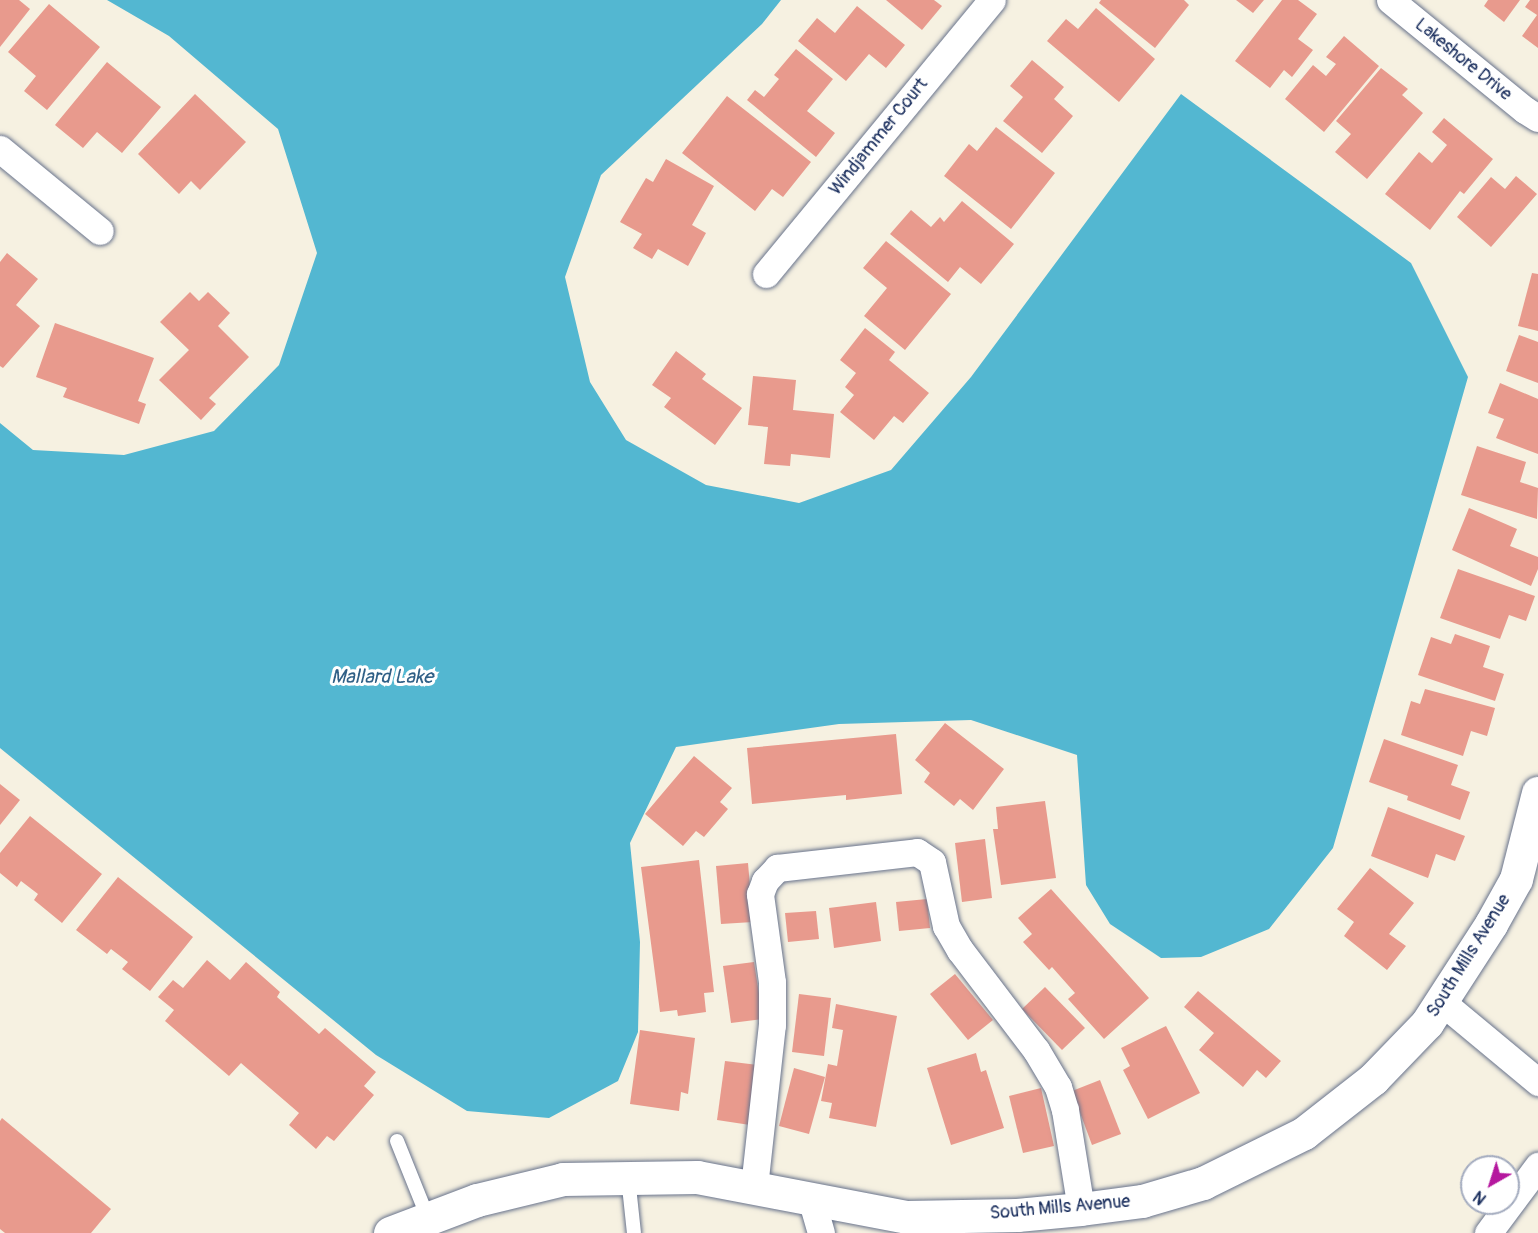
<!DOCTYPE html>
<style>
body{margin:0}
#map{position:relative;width:1538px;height:1233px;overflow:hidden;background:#f6f1e1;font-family:Pangolin,sans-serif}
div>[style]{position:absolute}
.water>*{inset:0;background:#53b7d1}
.building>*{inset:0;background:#e89a8d}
.roads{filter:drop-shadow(0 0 2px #68738c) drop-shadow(0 0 2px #68738c)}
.service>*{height:14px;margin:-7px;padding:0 7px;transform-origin:7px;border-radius:7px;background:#fff}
.minor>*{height:27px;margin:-13.5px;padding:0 13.5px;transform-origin:13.5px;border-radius:13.5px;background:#fff}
.tertiary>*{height:33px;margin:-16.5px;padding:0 16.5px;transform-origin:16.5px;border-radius:16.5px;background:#fff}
span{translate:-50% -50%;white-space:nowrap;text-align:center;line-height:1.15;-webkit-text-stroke:6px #fff;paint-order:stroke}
.street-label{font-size:18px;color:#1b2f5e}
.water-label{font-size:20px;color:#2f5f86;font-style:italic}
.north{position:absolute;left:1460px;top:1155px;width:60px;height:60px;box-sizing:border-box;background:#fff;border:2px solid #a4acbf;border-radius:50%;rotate:219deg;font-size:16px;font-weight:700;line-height:24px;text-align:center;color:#1b2f5e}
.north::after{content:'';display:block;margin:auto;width:21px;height:27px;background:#b5179e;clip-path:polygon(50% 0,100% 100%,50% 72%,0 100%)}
</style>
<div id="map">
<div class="water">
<i style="clip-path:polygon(107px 0,781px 0,762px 24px,601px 175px,565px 277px,590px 382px,626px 440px,706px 485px,799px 503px,891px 470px,971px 377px,1181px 94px,1411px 263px,1468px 377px,1333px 848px,1269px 929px,1201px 957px,1161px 958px,1110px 924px,1086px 885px,1077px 755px,971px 720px,839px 724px,676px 747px,630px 843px,640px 942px,638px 1032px,618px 1081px,549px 1118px,467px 1111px,376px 1055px,0 748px,0 423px,33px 450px,124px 455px,214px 431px,279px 365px,317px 253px,278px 129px,169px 36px)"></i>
</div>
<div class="building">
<i style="clip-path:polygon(0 0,19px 0,30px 9px,0 47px)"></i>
<i style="clip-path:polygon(886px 0,934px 0,942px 6px,922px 30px)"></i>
<i style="clip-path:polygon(1101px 0,1184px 0,1189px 5px,1155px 48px,1099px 3px)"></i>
<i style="clip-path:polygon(1236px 0,1264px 0,1253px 13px)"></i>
<i style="clip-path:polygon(1282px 0,1298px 0,1317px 14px,1298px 39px,1313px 50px,1292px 77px,1284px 70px,1270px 88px,1235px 61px)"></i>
<i style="clip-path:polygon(1488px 0,1520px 0,1504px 22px,1484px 6px)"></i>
<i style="clip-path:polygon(1530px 0,1538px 0,1538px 48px,1522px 36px,1537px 15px,1525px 7px)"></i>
<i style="clip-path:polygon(49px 4px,100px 47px,47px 110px,24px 91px,36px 76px,8px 52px)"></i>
<i style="clip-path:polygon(857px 6px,905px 45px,886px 68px,869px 54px,846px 81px,798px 41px,817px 18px,835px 33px)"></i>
<i style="clip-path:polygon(1096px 8px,1155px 59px,1119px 102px,1047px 41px,1066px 19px,1078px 29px)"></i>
<i style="clip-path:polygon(1344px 36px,1379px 66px,1324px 132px,1285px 99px,1313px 65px,1326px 76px,1336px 64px,1326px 57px)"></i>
<i style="clip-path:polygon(796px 49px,833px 79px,807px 111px,835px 133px,816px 157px,747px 100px,755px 90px,764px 97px,779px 79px,774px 75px)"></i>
<i style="clip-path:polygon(1032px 60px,1064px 87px,1054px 99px,1073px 116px,1042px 153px,1003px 121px,1023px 97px,1010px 86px)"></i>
<i style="clip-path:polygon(107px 62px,161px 107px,122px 153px,97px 132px,83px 148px,55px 125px)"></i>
<i style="clip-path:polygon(1381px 68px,1408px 89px,1402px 95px,1423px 113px,1367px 179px,1335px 152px,1351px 134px,1336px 121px)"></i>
<i style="clip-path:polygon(195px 94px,246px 142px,200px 190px,191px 181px,179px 194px,138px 154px)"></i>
<i style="clip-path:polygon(727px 96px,811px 162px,783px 197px,772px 189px,755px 211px,682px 153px)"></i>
<i style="clip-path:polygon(1444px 118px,1493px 159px,1464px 194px,1460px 191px,1430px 230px,1385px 194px,1419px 152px,1432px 163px,1447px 145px,1432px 132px)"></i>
<i style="clip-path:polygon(996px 127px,1055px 173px,1011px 229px,944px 176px,969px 144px,977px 151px)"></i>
<i style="clip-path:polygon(666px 159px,714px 186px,692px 225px,706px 233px,688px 266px,658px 249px,652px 259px,633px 248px,642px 234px,620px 222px,646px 178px,653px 182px)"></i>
<i style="clip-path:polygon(1516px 176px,1537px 194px,1491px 247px,1457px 217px,1491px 177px,1505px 189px)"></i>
<i style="clip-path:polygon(962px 201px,1014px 244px,981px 284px,960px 267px,948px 282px,890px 234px,911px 210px,931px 227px,940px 217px,944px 222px)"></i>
<i style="clip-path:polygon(886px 241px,951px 294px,905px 350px,864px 316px,887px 288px,863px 268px)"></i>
<i style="clip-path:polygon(7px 253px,38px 279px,16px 305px,40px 326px,3px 368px,0 366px,0 262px)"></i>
<i style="clip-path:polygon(1532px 273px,1538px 274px,1538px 331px,1518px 326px)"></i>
<i style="clip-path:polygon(190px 292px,199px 301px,208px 292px,230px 313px,218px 326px,249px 357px,209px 398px,216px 404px,201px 420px,159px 380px,189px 350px,160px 322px)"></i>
<i style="clip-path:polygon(55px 323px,154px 358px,138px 401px,146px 404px,139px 424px,63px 397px,67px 388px,36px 377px)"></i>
<i style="clip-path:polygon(865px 328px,895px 352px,889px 360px,929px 393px,903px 423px,894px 416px,874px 440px,840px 412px,854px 395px,845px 387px,856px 373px,840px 360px)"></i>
<i style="clip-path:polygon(1519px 335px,1538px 342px,1538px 383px,1506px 371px)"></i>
<i style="clip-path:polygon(676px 351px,706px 374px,702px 379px,742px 408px,715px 445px,664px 407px,671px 398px,652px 385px)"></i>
<i style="clip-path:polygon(753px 376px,796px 380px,793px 410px,834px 414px,830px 458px,791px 454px,790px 466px,764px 464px,768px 427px,748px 425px)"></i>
<i style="clip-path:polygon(1500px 383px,1538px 399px,1538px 454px,1496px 438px,1504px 419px,1488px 413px)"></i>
<i style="clip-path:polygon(1477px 446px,1526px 462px,1520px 482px,1538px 488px,1537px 519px,1461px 495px)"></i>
<i style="clip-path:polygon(1469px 508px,1517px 529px,1510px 546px,1538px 557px,1538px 569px,1531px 586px,1452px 550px)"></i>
<i style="clip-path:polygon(1458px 569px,1535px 596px,1526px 621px,1509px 615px,1500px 639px,1440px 618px)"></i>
<i style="clip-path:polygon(1455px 634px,1490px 646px,1483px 667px,1504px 674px,1495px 701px,1418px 675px,1431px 637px,1451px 644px)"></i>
<i style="clip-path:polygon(1425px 689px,1495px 708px,1487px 736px,1471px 731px,1463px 756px,1401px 735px,1411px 701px,1420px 704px)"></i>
<i style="clip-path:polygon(945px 723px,1004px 769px,973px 810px,960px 799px,954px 806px,924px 782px,930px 773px,915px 760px)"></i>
<i style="clip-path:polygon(896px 734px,902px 794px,846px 800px,846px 795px,752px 804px,747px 748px)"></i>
<i style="clip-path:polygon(1384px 739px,1458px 765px,1451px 785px,1470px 792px,1460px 820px,1407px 800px,1408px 796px,1369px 782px)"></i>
<i style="clip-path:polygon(694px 756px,732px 788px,720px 802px,728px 809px,704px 837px,696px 831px,683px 846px,645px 814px)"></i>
<i style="clip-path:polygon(0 784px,20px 800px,0 825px)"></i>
<i style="clip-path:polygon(1045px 801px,1056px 878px,1001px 885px,993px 829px,998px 829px,996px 807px)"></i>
<i style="clip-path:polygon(1388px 807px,1465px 836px,1455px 861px,1436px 854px,1428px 878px,1371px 856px)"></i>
<i style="clip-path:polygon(30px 816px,102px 874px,62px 923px,34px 900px,38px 894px,21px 881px,17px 887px,0 873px,0 853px)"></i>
<i style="clip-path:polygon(985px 839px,992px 898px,962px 902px,955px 843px)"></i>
<i style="clip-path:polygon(699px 860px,714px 992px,704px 993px,706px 1012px,678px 1016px,677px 1010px,660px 1012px,641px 867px)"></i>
<i style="clip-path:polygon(748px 863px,753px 922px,721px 924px,716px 866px)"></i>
<i style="clip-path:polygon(1370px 868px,1414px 903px,1389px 934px,1406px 946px,1387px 970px,1344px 936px,1354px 922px,1337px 909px)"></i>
<i style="clip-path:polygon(118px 877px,193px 937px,150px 991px,122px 969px,128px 962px,111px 949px,107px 954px,76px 930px)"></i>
<i style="clip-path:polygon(1051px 889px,1149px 998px,1104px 1039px,1068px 999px,1075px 993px,1052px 967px,1049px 970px,1023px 942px,1032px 934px,1018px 918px)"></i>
<i style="clip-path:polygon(927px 899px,930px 928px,899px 931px,896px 902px)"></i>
<i style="clip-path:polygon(876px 902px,881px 941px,834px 948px,829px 908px)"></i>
<i style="clip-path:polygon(816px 911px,819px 939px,788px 942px,785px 913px)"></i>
<i style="clip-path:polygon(207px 960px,230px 980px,246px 962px,280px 992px,277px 997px,319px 1034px,325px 1028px,376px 1072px,364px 1086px,374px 1095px,334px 1141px,327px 1136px,316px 1149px,289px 1125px,299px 1113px,241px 1063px,229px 1076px,165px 1021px,174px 1010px,158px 997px,173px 980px,183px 988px)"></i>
<i style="clip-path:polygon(754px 962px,763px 1019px,731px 1023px,723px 966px)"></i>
<i style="clip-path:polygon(955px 974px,993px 1020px,968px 1040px,930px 994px)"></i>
<i style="clip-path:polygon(1045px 987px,1085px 1028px,1062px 1050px,1022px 1009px)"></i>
<i style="clip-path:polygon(1198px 991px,1281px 1061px,1266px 1078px,1257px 1070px,1243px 1087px,1199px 1050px,1214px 1033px,1184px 1007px)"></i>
<i style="clip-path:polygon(799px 994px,831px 998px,824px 1056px,792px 1052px)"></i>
<i style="clip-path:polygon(836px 1004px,897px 1016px,876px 1127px,829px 1118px,832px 1103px,821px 1101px,828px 1064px,837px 1066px,843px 1030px,832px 1028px)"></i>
<i style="clip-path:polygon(1166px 1026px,1200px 1093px,1148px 1119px,1123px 1070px,1130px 1066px,1121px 1048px)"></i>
<i style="clip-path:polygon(640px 1030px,695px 1038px,688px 1094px,681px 1092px,679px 1111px,630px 1104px)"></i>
<i style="clip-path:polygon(976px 1053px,981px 1072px,986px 1070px,1004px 1128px,951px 1145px,927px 1068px)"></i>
<i style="clip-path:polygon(725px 1061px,758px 1065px,750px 1125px,717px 1120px)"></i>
<i style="clip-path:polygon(794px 1068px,825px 1077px,809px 1134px,779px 1126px)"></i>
<i style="clip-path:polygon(1100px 1080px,1121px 1134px,1092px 1145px,1072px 1091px)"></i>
<i style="clip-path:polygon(1041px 1088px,1054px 1146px,1023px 1153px,1009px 1096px)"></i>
<i style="clip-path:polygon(2px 1118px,111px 1209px,91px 1233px,5px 1233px,0 1229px,0 1121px)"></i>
</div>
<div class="roads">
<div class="service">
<i style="left:397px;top:1141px;width:83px;rotate:68.1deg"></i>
<i style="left:628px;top:1177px;width:56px;rotate:83.9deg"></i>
</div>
<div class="minor">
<i style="left:1390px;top:0;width:174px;rotate:39.2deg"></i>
<i style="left:1525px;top:110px;width:15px;rotate:32deg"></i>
<i style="left:0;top:149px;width:129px;rotate:39.4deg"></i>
<i style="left:766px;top:274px;width:355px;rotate:-50.5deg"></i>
<i style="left:1443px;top:1003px;width:124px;rotate:39.7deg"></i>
<i style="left:754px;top:1187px;width:163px;rotate:-83.7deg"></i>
<i style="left:772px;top:1025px;width:43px;rotate:-90deg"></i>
<i style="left:772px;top:982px;width:89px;rotate:-97.8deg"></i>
<i style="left:760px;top:894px;width:14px;rotate:-69deg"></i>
<i style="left:765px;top:881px;width:18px;rotate:-47deg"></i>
<i style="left:777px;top:868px;width:141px;rotate:-6.5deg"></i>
<i style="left:917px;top:852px;width:18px;rotate:34deg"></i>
<i style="left:932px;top:862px;width:66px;rotate:77.7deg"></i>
<i style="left:946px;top:926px;width:28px;rotate:60deg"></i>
<i style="left:960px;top:950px;width:126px;rotate:52.8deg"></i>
<i style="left:1036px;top:1050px;width:43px;rotate:59.3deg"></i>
<i style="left:1058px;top:1087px;width:24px;rotate:73deg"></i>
<i style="left:1065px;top:1110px;width:100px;rotate:80.8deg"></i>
<i style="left:811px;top:1198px;width:36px;rotate:74deg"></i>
<i style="left:1488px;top:1233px;width:84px;rotate:-53.3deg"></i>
</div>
<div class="tertiary">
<i style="left:390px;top:1233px;width:93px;rotate:-20.8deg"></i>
<i style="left:477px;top:1200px;width:89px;rotate:-13.7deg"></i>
<i style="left:563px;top:1179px;width:134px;rotate:-0.9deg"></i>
<i style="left:697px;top:1177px;width:214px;rotate:10.8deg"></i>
<i style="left:907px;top:1217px;width:110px;rotate:-1deg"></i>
<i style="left:1017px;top:1215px;width:64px;rotate:-5.4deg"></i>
<i style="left:1081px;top:1209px;width:62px;rotate:-7.5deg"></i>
<i style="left:1142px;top:1201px;width:64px;rotate:-16.4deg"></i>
<i style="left:1203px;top:1183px;width:113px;rotate:-26.3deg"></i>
<i style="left:1304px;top:1133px;width:88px;rotate:-38deg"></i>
<i style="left:1373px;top:1079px;width:78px;rotate:-46deg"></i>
<i style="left:1427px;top:1023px;width:118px;rotate:-57.1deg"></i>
<i style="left:1491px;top:924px;width:51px;rotate:-60.9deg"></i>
<i style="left:1516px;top:879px;width:89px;rotate:-75.7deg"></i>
</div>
</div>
<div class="street-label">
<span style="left:1463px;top:60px;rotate:39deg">Lakeshore Drive</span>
<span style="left:879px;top:137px;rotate:-51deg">Windjammer Court</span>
<span style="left:1469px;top:956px;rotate:-58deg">South Mills Avenue</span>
<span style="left:1060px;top:1208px;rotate:-5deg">South Mills Avenue</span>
</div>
<div class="water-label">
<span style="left:382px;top:676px">Mallard Lake</span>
</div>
<div class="north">N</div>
</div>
